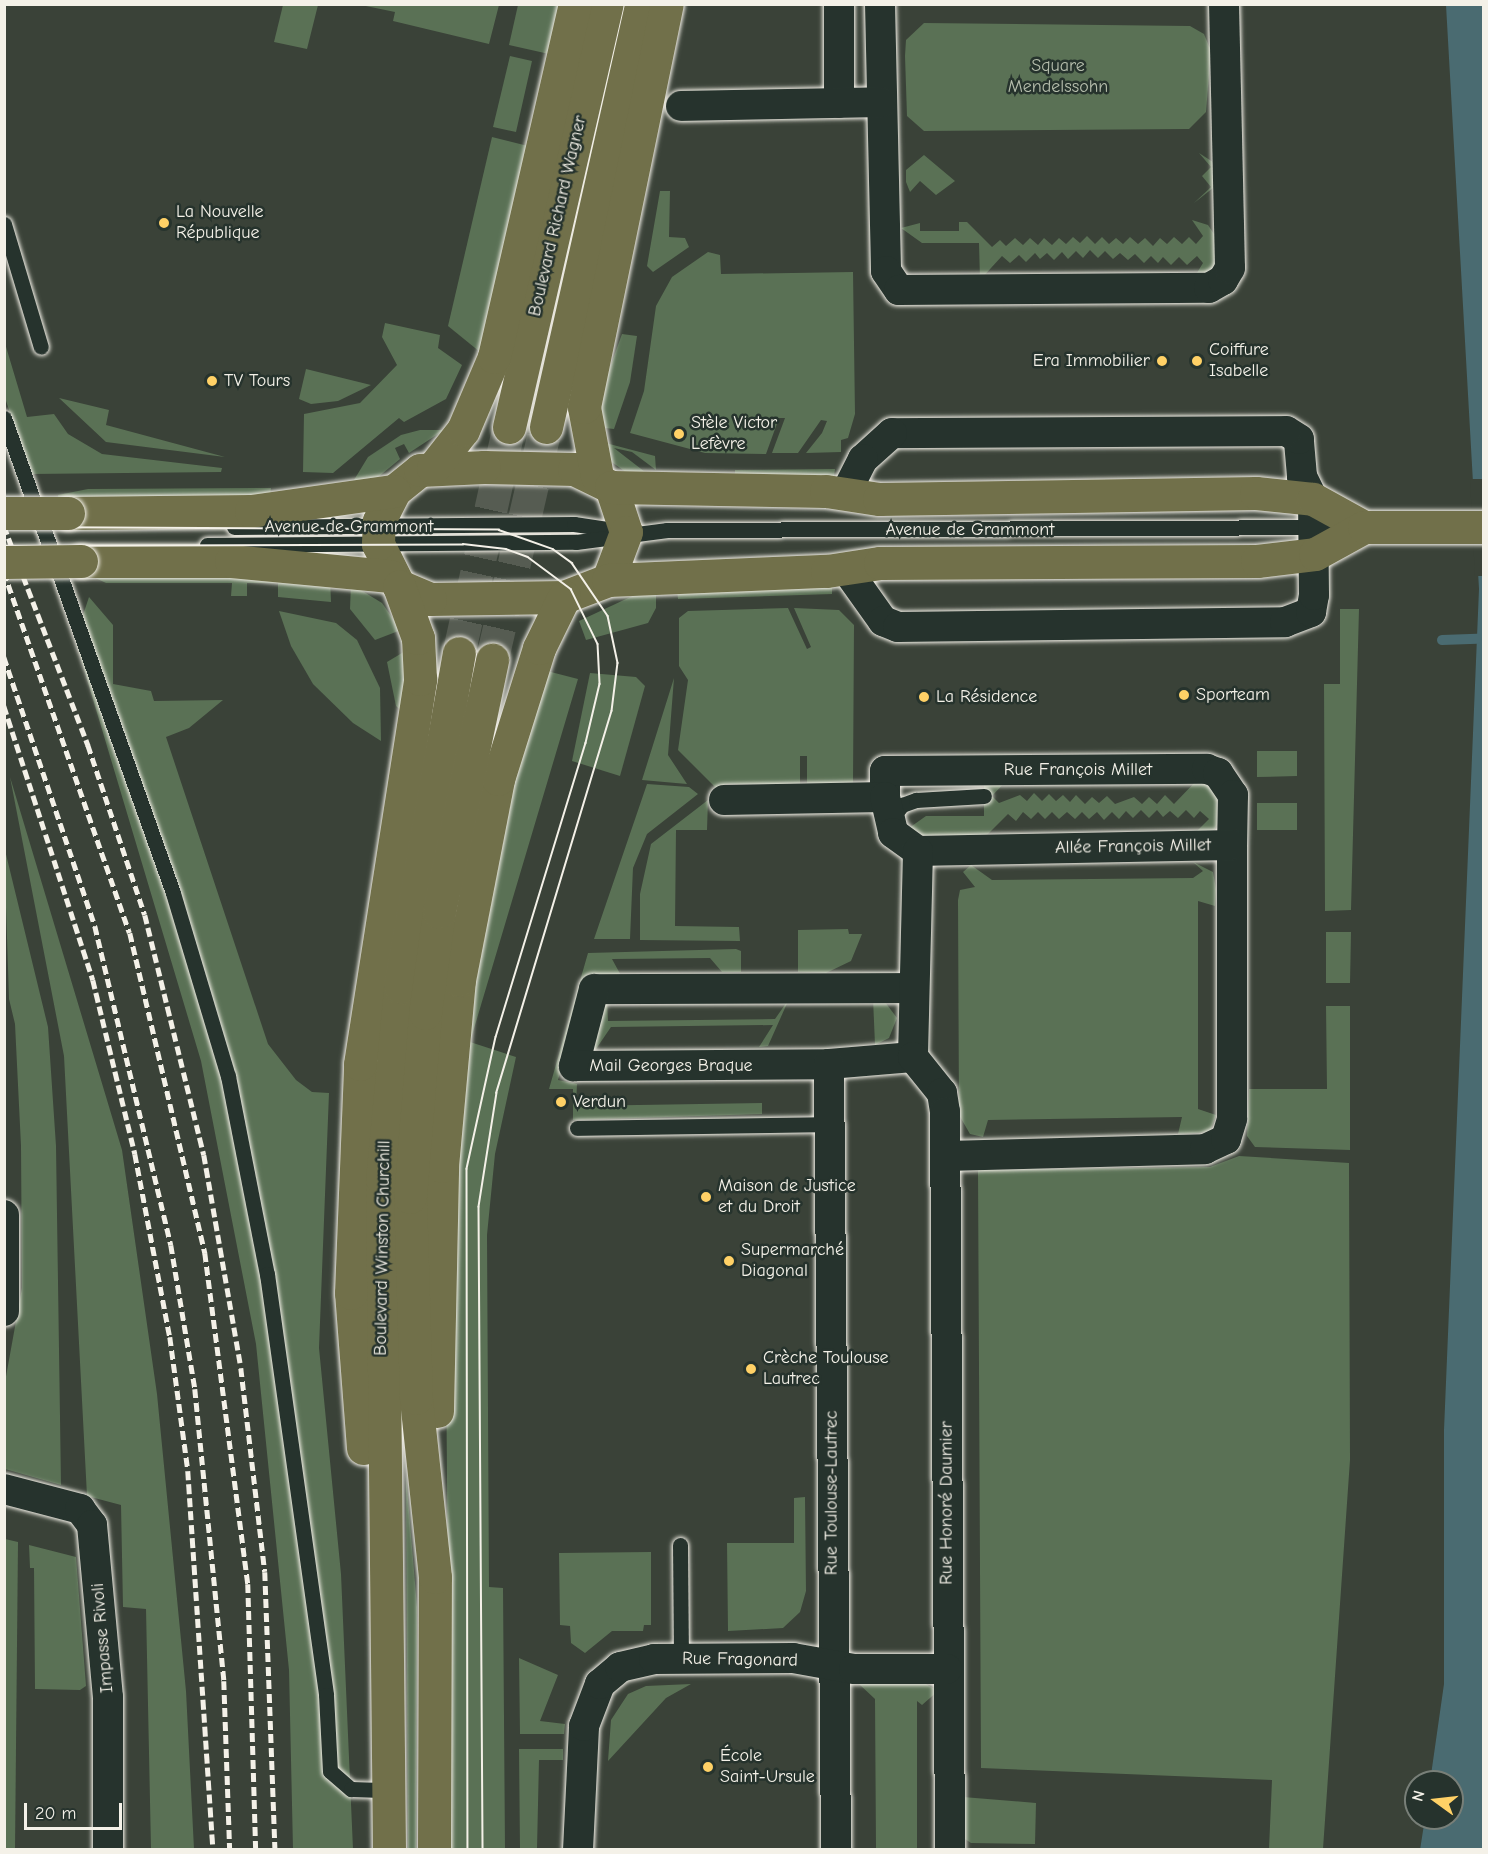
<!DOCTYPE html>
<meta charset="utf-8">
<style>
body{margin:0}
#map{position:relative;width:1488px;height:1854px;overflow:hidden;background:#3a4238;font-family:"Comic Neue",sans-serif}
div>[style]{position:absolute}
.green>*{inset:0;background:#5a7155}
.water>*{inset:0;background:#4a6b71}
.pier>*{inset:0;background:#3a4238}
.stream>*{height:10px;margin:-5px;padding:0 5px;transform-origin:5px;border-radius:5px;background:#4a6b71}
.primary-tunnel>*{height:33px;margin-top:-16.5px;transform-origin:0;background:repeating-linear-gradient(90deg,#565c52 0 33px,transparent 0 49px)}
.roads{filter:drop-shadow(0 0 2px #f4f1e8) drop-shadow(0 0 2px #f4f1e8)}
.lane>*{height:15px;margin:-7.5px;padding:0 7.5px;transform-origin:7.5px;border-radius:7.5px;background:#26332d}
.street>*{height:30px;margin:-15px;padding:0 15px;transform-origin:15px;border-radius:15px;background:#26332d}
.primary>*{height:33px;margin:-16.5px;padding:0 16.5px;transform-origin:16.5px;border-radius:16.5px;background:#71704a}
.tram>*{height:1.5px;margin:-0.75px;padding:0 0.75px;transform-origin:0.75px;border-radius:0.75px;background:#f4f1e8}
.rail>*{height:4.5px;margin-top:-2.25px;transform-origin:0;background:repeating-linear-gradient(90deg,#f4f1e8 0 9px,transparent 0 13.5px)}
.bridges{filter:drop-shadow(0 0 2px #f4f1e8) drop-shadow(0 0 2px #f4f1e8)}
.primary-bridge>*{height:33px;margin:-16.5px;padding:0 16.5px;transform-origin:16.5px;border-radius:16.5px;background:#71704a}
.dots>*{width:16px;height:16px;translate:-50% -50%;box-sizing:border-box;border:3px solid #26332d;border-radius:50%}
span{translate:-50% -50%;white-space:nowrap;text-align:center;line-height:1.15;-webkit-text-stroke:5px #26332d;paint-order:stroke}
.park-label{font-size:18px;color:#b6bead}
.poi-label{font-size:18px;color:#f4f1e8}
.left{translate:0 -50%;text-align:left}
.right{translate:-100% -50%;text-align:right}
.street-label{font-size:18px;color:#f4f1e8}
.frame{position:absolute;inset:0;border:6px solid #f4f1e8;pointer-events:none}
.north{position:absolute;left:1404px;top:1770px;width:60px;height:60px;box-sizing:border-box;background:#26332d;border:2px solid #787f78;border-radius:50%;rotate:285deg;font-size:16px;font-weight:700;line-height:24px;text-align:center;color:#f4f1e8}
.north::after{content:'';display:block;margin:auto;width:21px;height:27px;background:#ffd166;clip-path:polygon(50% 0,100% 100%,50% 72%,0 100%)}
.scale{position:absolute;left:24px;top:1803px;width:98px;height:27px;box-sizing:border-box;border:3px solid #f4f1e8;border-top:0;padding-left:8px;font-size:18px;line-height:21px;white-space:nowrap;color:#f4f1e8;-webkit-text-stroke:4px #26332d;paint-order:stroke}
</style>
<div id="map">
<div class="green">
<i style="clip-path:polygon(283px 5px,318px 5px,307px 49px,274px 42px)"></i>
<i style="clip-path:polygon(361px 5px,499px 5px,489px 44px,393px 21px,395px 12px)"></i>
<i style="clip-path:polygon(518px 5px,560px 5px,549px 54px,509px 45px)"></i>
<i style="clip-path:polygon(924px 23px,1190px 26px,1204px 34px,1211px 51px,1206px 112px,1189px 129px,924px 131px,907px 116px,905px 56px,906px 40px)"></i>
<i style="clip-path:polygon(510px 56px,532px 61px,516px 132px,493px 127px)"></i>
<i style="clip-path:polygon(492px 137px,528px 146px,480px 352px,448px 326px)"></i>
<i style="clip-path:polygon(1199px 153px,1216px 164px,1218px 184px,1194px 203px,1211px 187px,1202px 176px,1211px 167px)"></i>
<i style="clip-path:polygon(924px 155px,955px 181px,936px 195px,920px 181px,910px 192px,906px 182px,906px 170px)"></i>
<i style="clip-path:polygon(660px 191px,670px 191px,669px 237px,685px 238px,689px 247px,653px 272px,647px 266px)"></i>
<i style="clip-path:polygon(1192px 220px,1208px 225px,1218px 240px,1215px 269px,1192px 281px,1203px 263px,1197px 256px,1187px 265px,1179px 257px,1171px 265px,1163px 257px,1158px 263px,1151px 256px,1144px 263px,1135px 254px,1128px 260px,1120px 253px,1113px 259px,1105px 251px,1098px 258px,1090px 250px,1083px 258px,1076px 251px,1068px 259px,1062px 252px,1054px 260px,1047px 253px,1040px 259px,1035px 253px,1026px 262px,1019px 255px,1010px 263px,1002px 256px,980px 280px,979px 243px,922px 243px,901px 228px,920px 223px,920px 231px,959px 231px,959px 222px,967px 222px,992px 247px,1000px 240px,1006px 246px,1015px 238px,1023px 245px,1030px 238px,1038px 245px,1044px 238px,1052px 245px,1059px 238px,1066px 244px,1073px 237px,1080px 243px,1087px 236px,1095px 244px,1102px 237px,1109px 244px,1116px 238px,1123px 244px,1130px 237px,1138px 244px,1145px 238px,1153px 246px,1160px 238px,1167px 244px,1174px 237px,1182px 244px,1189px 237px,1196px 244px,1203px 236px)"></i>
<i style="clip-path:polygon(708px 252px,720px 255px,721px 274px,853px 272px,855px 414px,848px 438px,841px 440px,841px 452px,806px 453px,822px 433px,827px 421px,821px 420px,798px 453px,772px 453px,785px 418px,779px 418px,766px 454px,705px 453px,630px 433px,644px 391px,656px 306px,672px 277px)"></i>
<i style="clip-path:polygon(385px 323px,440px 335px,438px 348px,462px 365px,446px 399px,404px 422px,399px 418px,333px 473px,303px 472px,304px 414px,360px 403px,397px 365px,382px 337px)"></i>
<i style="clip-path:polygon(622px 334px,637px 336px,630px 382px,614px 429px,597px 427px,599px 398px)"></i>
<i style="clip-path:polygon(4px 340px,27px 417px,54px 414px,68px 434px,102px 454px,222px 468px,221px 472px,31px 474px,5px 398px)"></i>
<i style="clip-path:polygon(306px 369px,371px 385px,338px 401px,311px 404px,299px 399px)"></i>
<i style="clip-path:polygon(59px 398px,109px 410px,106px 425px,225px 457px,106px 442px)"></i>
<i style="clip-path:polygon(420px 430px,444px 430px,409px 453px,404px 444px,395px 448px,400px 459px,371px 483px,354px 480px,368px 457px,401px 435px)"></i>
<i style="clip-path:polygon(598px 441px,655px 456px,656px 470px,632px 452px,614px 448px,645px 472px,630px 475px,606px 458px)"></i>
<i style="clip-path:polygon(835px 469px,834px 476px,735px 476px,735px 470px)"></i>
<i style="clip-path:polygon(271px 488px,270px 495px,59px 506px,58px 495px,88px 489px)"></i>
<i style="clip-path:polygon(87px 574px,330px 577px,331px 602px,278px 597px,278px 583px,247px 583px,247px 596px,231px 596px,232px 583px,106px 583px)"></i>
<i style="clip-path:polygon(351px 584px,382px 603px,401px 630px,375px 640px,350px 609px)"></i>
<i style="clip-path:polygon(656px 585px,656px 608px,648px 623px,586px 640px,579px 621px)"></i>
<i style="clip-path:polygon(824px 587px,832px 587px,832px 594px,678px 599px,677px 590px)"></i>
<i style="clip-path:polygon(89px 597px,113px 625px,113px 684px,151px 691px,154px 701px,223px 700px,189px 728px,166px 737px,268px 1044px,296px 1080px,312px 1092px,329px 1093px,319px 1348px,341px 1574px,353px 1849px,293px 1849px,289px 1670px,256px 1344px,201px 1061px,75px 639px)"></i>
<i style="clip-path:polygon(788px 608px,807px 649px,811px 647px,794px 608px,839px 610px,854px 625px,853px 784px,807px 783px,807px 756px,800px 756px,800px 784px,724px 784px,724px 796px,678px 750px,688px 680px,679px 666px,679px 618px,688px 611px)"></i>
<i style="clip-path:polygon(1340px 609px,1359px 609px,1351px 910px,1325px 911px,1324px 684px,1340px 684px)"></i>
<i style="clip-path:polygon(279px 611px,336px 623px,357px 640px,380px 688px,381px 741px,353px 723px,313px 684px,291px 646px)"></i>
<i style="clip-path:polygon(407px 650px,404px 713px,396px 706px,387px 662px)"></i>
<i style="clip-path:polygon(547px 671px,578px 679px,470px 1042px,516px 1057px,495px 1154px,487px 1235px,489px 1587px,503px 1588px,505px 1849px,450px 1850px,445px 1229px,457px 1079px,511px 794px)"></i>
<i style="clip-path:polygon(590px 673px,636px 677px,645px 686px,620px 776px,572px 761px)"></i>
<i style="clip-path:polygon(674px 678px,668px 755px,687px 784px,642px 780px)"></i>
<i style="clip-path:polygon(1257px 751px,1297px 751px,1297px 776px,1257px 777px)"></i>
<i style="clip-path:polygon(10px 777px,122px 1150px,157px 1394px,186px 1691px,194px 1849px,151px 1849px,146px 1609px,123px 1607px,121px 1505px,87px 1496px,64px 1056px)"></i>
<i style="clip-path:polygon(1198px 779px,1220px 789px,1218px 824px,1211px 834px,1192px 836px,1209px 819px,1200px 811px,1194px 818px,1186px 810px,1178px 818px,1170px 811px,1163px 817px,1157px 810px,1149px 818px,1141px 810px,1133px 818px,1126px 811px,1119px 819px,1112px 812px,1104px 820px,1097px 812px,1089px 819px,1082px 812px,1075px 819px,1067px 812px,1059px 819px,1052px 812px,1045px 819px,1038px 812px,1031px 819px,1023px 812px,1016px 821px,1008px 814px,985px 837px,926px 838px,909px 828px,926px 816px,984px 816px,984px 780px,1007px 780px,992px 796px,999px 803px,1020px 795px,1027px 801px,1034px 793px,1042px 801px,1049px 794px,1056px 801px,1063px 795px,1070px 802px,1076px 795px,1085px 804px,1092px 797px,1099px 803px,1107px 796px,1115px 804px,1134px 797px,1142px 804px,1149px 797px,1157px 804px,1165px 795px,1174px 804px)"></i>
<i style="clip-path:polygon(647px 784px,689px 787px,698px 794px,647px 834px,633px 868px,630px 939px,594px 939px)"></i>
<i style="clip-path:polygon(708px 800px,707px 830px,676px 830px,675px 926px,739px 927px,740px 941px,640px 940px,640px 894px,651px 844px)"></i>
<i style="clip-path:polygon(1257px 803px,1297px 803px,1297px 830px,1257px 830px)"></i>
<i style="clip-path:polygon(4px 846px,48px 1027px,56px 1146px,61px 1485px,5px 1469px,5px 1382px,22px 1288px,21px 1146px,15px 1024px,9px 999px)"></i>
<i style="clip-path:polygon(1193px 862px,1213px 872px,1216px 889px,1215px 906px,1198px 901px,1198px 1109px,1216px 1115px,1210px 1132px,1178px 1134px,1182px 1117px,988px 1120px,983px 1137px,970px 1134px,959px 1115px,958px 900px,960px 890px,975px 887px,963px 872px,971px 865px,992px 880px,1193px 878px,1203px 871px)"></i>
<i style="clip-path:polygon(848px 929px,849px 934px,862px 934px,851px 961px,826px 973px,798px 972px,798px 930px)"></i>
<i style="clip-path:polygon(1326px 932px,1351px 932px,1350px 983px,1326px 983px)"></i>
<i style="clip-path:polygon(736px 949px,741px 951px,741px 972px,722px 972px,710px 958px,612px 959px,624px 981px,585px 986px,558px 1080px,577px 1084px,576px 1106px,762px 1103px,762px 1114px,573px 1120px,573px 1089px,549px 1089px,588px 953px)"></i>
<i style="clip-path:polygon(873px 998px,885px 1002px,897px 1018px,889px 1038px,875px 1045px)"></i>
<i style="clip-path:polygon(789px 999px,768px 1046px,759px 1047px,773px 1025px,611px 1027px,596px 1049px,587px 1046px,607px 1000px,608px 1021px,775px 1019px)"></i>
<i style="clip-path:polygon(1326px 1006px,1350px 1006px,1350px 1150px,1255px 1147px,1247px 1136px,1249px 1089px,1327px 1089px)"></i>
<i style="clip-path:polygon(1239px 1156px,1349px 1163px,1350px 1460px,1323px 1849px,1269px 1849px,1272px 1780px,981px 1768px,978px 1170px,1210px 1167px)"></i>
<i style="clip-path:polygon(406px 1475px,417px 1607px,416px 1850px,408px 1849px)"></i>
<i style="clip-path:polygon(805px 1497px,806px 1591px,800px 1612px,783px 1628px,728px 1631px,727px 1543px,794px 1543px,794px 1498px)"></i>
<i style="clip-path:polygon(5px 1539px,18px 1542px,15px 1850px,4px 1849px)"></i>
<i style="clip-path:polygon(29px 1545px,76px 1557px,86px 1686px,80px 1690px,35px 1689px,34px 1568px,30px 1568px)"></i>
<i style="clip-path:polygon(651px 1552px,651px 1625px,644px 1625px,643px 1631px,612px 1631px,585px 1653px,571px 1643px,570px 1626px,560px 1625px,559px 1553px)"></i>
<i style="clip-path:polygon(519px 1658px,558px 1675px,540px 1721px,565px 1724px,564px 1734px,520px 1734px)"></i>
<i style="clip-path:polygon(691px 1684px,666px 1698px,608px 1761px,611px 1720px,628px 1694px,646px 1686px)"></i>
<i style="clip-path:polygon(859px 1684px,926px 1684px,938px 1691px,922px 1705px,917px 1701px,917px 1849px,876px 1849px,875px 1699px)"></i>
<i style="clip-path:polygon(519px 1749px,563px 1749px,563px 1760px,539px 1760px,537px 1849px,520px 1849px)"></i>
<i style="clip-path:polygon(963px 1797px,1036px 1803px,1035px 1844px,971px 1843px,965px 1839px)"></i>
</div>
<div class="water">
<i style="clip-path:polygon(1483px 4px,1484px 1849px,1420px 1850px,1425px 1818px,1452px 1818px,1452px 1782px,1430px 1782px,1444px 1684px,1444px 1430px,1479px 589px,1446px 5px)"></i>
</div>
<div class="pier">
<i style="clip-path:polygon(1470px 479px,1483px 479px,1483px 576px,1475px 576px)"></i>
</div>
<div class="stream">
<i style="left:1442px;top:640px;width:35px;rotate:-2deg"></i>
</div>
<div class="primary-tunnel">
<i style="left:459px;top:653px;width:231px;rotate:-77.5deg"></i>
<i style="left:492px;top:660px;width:239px;rotate:-77deg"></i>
</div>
<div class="roads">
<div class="lane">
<i style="left:4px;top:224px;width:128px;rotate:73.3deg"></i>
<i style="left:4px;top:418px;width:504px;rotate:70.41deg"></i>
<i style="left:173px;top:893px;width:191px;rotate:73.3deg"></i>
<i style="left:228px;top:1076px;width:202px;rotate:78.9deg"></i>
<i style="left:267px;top:1274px;width:425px;rotate:82deg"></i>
<i style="left:326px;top:1695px;width:76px;rotate:87deg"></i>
<i style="left:330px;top:1771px;width:28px;rotate:41deg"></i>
<i style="left:351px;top:1789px;width:38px;rotate:2deg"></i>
<i style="left:234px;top:527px;width:340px;rotate:-0.5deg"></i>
<i style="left:574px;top:524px;width:40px;rotate:8.5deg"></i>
<i style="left:207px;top:545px;width:369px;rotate:-0.5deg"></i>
<i style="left:576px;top:542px;width:92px;rotate:-7.5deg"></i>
<i style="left:667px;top:530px;width:682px;rotate:-0.25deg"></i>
<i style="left:891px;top:819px;width:18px;rotate:-52deg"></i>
<i style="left:902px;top:805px;width:15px;rotate:-20deg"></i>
<i style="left:916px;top:800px;width:68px;rotate:-3.4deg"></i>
<i style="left:577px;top:1128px;width:252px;rotate:-0.9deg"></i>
<i style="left:680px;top:1545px;width:114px;rotate:89.5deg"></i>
</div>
<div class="street">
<i style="left:839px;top:4px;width:99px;rotate:90deg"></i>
<i style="left:880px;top:4px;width:267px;rotate:88.7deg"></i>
<i style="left:886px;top:271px;width:23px;rotate:56deg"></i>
<i style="left:899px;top:290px;width:310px;rotate:-0.4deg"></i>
<i style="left:1209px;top:288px;width:16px;rotate:-30deg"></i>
<i style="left:1223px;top:280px;width:14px;rotate:-60deg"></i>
<i style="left:1230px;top:268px;width:264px;rotate:-91.3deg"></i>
<i style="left:681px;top:106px;width:200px;rotate:-1.1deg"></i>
<i style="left:846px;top:569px;width:64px;rotate:54.6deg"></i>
<i style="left:883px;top:621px;width:16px;rotate:22deg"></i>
<i style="left:898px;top:627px;width:387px;rotate:-0.7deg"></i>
<i style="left:1285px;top:622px;width:28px;rotate:-21deg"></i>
<i style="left:1311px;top:612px;width:17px;rotate:-80deg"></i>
<i style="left:1314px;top:595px;width:96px;rotate:-90.6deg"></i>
<i style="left:1313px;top:499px;width:25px;rotate:-116deg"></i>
<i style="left:1302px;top:476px;width:37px;rotate:-95deg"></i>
<i style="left:1299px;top:439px;width:15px;rotate:-148deg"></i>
<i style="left:1286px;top:431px;width:394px;rotate:179.7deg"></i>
<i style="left:892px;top:433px;width:39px;rotate:138deg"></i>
<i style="left:863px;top:459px;width:37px;rotate:117deg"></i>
<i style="left:885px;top:797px;width:26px;rotate:-90deg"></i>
<i style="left:885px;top:771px;width:322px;rotate:-0.4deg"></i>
<i style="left:1207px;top:769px;width:12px;rotate:20deg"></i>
<i style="left:1218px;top:773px;width:27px;rotate:56deg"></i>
<i style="left:1233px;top:795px;width:50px;rotate:91.1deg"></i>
<i style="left:724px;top:800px;width:161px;rotate:-1.1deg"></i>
<i style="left:885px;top:797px;width:37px;rotate:77deg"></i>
<i style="left:893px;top:833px;width:31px;rotate:36deg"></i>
<i style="left:912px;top:988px;width:318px;rotate:179.8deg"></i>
<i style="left:594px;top:989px;width:80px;rotate:104.6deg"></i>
<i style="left:574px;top:1066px;width:255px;rotate:-0.4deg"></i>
<i style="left:829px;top:1064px;width:84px;rotate:-4.8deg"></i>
<i style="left:829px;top:1064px;width:786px;rotate:89.49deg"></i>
<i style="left:946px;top:1156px;width:259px;rotate:-1.5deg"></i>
<i style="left:1205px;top:1149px;width:23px;rotate:-25deg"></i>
<i style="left:1226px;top:1139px;width:21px;rotate:-73deg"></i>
<i style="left:1232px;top:1119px;width:274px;rotate:-90deg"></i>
<i style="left:1232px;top:845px;width:314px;rotate:178.9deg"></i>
<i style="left:918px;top:851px;width:206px;rotate:91.4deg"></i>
<i style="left:913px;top:1057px;width:46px;rotate:51.1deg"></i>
<i style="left:942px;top:1093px;width:19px;rotate:81deg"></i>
<i style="left:945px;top:1112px;width:738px;rotate:89.61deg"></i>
<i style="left:4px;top:1215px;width:96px;rotate:90deg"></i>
<i style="left:4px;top:1489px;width:79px;rotate:14.7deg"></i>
<i style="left:80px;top:1509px;width:20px;rotate:53deg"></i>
<i style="left:92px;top:1525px;width:173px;rotate:84.7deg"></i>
<i style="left:108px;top:1697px;width:153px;rotate:90deg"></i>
<i style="left:578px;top:1850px;width:124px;rotate:-87.2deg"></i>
<i style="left:584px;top:1726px;width:45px;rotate:-69.1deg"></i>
<i style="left:600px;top:1684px;width:26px;rotate:-40deg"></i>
<i style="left:620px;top:1667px;width:35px;rotate:-13deg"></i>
<i style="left:654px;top:1659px;width:139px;rotate:-0.4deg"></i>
<i style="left:793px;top:1658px;width:62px;rotate:10.2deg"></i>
<i style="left:854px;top:1669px;width:93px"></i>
</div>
<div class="primary">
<i style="left:509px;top:427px;width:434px;rotate:-77deg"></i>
<i style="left:546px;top:427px;width:434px;rotate:-77.3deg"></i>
<i style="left:484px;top:467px;width:90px;rotate:1.3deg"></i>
<i style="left:574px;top:469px;width:41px;rotate:25.9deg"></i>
<i style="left:611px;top:487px;width:47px;rotate:71.6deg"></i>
<i style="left:626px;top:532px;width:51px;rotate:110.6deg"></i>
<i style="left:608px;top:580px;width:47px;rotate:158.9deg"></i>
<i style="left:564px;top:597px;width:134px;rotate:179.1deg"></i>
<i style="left:430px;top:599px;width:34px;rotate:-157deg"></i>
<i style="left:399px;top:586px;width:47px;rotate:-116.6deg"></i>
<i style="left:378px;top:544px;width:23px;rotate:-88deg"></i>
<i style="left:379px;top:521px;width:34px;rotate:-63deg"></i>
<i style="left:394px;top:491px;width:33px;rotate:-39deg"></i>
<i style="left:420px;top:470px;width:64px;rotate:-2.7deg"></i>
<i style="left:433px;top:468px;width:48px;rotate:-51.7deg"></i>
<i style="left:463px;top:430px;width:79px;rotate:-67deg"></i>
<i style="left:494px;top:357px;width:362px;rotate:-77.1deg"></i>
<i style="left:597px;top:476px;width:70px;rotate:-100.7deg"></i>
<i style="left:584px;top:407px;width:411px;rotate:-78.4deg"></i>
<i style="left:611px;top:487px;width:215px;rotate:1.1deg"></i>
<i style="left:826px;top:491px;width:54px;rotate:8.6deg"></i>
<i style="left:879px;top:499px;width:377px;rotate:-0.9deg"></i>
<i style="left:1256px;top:493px;width:57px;rotate:6deg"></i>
<i style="left:1313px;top:499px;width:58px;rotate:28.8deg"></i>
<i style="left:68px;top:513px;width:183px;rotate:-0.6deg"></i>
<i style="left:251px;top:511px;width:144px;rotate:-8deg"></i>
<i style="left:81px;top:561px;width:150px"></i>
<i style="left:231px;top:561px;width:160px;rotate:5.4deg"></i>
<i style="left:608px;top:580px;width:219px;rotate:-2.4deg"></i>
<i style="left:827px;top:571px;width:54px;rotate:-8.6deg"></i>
<i style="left:880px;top:563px;width:377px;rotate:-0.3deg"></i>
<i style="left:1257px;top:561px;width:58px;rotate:-6.9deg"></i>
<i style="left:1315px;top:554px;width:56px;rotate:-28.9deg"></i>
<i style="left:1364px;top:527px;width:120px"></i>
<i style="left:437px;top:1411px;width:245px;rotate:-88.8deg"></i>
<i style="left:442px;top:1166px;width:187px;rotate:-84.8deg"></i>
<i style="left:459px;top:980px;width:205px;rotate:-79deg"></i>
<i style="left:498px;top:779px;width:137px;rotate:-72.6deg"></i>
<i style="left:539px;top:648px;width:57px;rotate:-63.9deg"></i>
<i style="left:363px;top:1448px;width:155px;rotate:-94.4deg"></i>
<i style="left:351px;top:1293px;width:229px;rotate:-87.7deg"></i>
<i style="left:360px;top:1064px;width:390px;rotate:-81.1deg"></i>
<i style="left:420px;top:679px;width:41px;rotate:-92.8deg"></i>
<i style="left:418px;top:638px;width:55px;rotate:-110.1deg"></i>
<i style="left:389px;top:1850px;width:671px;rotate:-90.6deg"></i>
<i style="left:382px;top:1179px;width:193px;rotate:-84.6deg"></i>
<i style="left:400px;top:987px;width:339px;rotate:-80deg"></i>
<i style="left:434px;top:1850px;width:273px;rotate:-89.8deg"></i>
<i style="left:435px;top:1577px;width:180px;rotate:-96.1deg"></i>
<i style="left:416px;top:1398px;width:201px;rotate:-91.7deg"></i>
<i style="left:410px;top:1197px;width:185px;rotate:-85.3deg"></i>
<i style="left:425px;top:1013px;width:102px;rotate:-82.1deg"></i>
<i style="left:439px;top:912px;width:258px;rotate:-78.1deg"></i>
</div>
</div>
<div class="tram">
<i style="left:4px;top:527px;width:495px;rotate:0.3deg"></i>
<i style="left:499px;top:530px;width:57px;rotate:19.4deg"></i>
<i style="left:553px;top:549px;width:24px;rotate:36deg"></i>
<i style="left:572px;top:563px;width:64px;rotate:55.8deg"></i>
<i style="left:608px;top:616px;width:48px;rotate:78deg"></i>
<i style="left:618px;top:663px;width:48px;rotate:97.1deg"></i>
<i style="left:612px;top:711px;width:399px;rotate:106.8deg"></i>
<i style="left:497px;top:1093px;width:115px;rotate:99deg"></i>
<i style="left:479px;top:1207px;width:643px;rotate:89.64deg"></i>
<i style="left:4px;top:546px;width:459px;rotate:-0.2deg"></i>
<i style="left:463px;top:544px;width:43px;rotate:6.6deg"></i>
<i style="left:506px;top:549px;width:23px;rotate:20deg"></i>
<i style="left:528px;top:557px;width:54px;rotate:36.7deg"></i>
<i style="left:571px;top:589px;width:61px;rotate:63.9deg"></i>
<i style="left:598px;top:644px;width:40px;rotate:87.1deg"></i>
<i style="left:600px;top:684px;width:61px;rotate:103.3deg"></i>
<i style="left:586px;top:743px;width:307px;rotate:107deg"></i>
<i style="left:496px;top:1037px;width:135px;rotate:102.4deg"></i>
<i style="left:467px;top:1169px;width:681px;rotate:89.92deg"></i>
</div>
<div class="rail">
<i style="left:4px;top:526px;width:235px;rotate:69deg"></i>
<i style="left:88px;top:745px;width:179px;rotate:71.5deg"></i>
<i style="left:145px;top:915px;width:247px;rotate:76.2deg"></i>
<i style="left:204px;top:1155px;width:216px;rotate:80.1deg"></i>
<i style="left:241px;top:1368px;width:205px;rotate:83.3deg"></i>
<i style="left:265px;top:1572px;width:278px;rotate:87.9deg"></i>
<i style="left:4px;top:572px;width:382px;rotate:70.8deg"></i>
<i style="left:130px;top:933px;width:329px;rotate:76.8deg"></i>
<i style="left:205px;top:1253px;width:334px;rotate:82.6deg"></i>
<i style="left:248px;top:1584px;width:266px;rotate:88.3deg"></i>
<i style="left:4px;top:657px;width:284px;rotate:71.3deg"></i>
<i style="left:95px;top:926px;width:328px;rotate:76.6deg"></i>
<i style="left:171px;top:1245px;width:146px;rotate:80.5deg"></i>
<i style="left:195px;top:1389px;width:293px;rotate:84.3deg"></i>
<i style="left:224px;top:1681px;width:169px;rotate:88deg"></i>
<i style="left:4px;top:706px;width:288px;rotate:72deg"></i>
<i style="left:93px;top:980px;width:179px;rotate:76.4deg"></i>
<i style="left:135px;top:1154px;width:186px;rotate:79.2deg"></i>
<i style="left:170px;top:1337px;width:135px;rotate:82.3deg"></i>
<i style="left:188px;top:1471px;width:380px;rotate:86.2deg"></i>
</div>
<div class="bridges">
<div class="primary-bridge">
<i style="left:4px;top:513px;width:64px"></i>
<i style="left:4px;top:562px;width:77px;rotate:-0.7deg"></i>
</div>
</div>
<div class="dots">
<i style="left:164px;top:223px;background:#ffd166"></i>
<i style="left:1162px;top:361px;background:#ffd166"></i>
<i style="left:1197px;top:361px;background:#ffd166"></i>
<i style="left:212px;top:381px;background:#ffd166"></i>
<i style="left:679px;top:434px;background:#ffd166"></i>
<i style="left:1184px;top:695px;background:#ffd166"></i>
<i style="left:924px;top:697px;background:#ffd166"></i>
<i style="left:561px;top:1102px;background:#ffd166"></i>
<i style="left:706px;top:1197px;background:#ffd166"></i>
<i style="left:729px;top:1261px;background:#ffd166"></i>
<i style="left:751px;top:1369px;background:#ffd166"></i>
<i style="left:708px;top:1767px;background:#ffd166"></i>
</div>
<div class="park-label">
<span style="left:1058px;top:77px">Square<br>Mendelssohn</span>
</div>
<div class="poi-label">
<span class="left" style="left:176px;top:223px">La Nouvelle<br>République</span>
<span class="left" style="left:1209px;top:361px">Coiffure<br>Isabelle</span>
<span class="right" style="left:1150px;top:361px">Era Immobilier</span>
<span class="left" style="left:224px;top:381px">TV Tours</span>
<span class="left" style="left:691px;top:434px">Stèle Victor<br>Lefèvre</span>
<span class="left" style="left:1196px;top:695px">Sporteam</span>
<span class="left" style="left:936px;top:697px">La Résidence</span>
<span class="left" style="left:573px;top:1102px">Verdun</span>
<span class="left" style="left:718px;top:1197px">Maison de Justice<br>et du Droit</span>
<span class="left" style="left:741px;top:1261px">Supermarché<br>Diagonal</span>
<span class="left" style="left:763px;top:1369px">Crèche Toulouse<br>Lautrec</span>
<span class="left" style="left:720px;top:1767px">École<br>Saint-Ursule</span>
</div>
<div class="street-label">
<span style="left:558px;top:216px;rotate:-77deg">Boulevard Richard Wagner</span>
<span style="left:349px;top:527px">Avenue de Grammont</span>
<span style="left:970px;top:530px">Avenue de Grammont</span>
<span style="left:1078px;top:770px">Rue François Millet</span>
<span style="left:1133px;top:847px;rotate:-1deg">Allée François Millet</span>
<span style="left:671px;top:1066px">Mail Georges Braque</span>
<span style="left:383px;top:1248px;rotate:-89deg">Boulevard Winston Churchill</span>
<span style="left:832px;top:1493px;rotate:-90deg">Rue Toulouse-Lautrec</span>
<span style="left:947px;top:1503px;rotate:-90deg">Rue Honoré Daumier</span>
<span style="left:103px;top:1638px;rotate:-95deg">Impasse Rivoli</span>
<span style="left:740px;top:1660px;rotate:1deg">Rue Fragonard</span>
</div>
<div class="frame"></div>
<div class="north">N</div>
<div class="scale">20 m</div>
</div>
